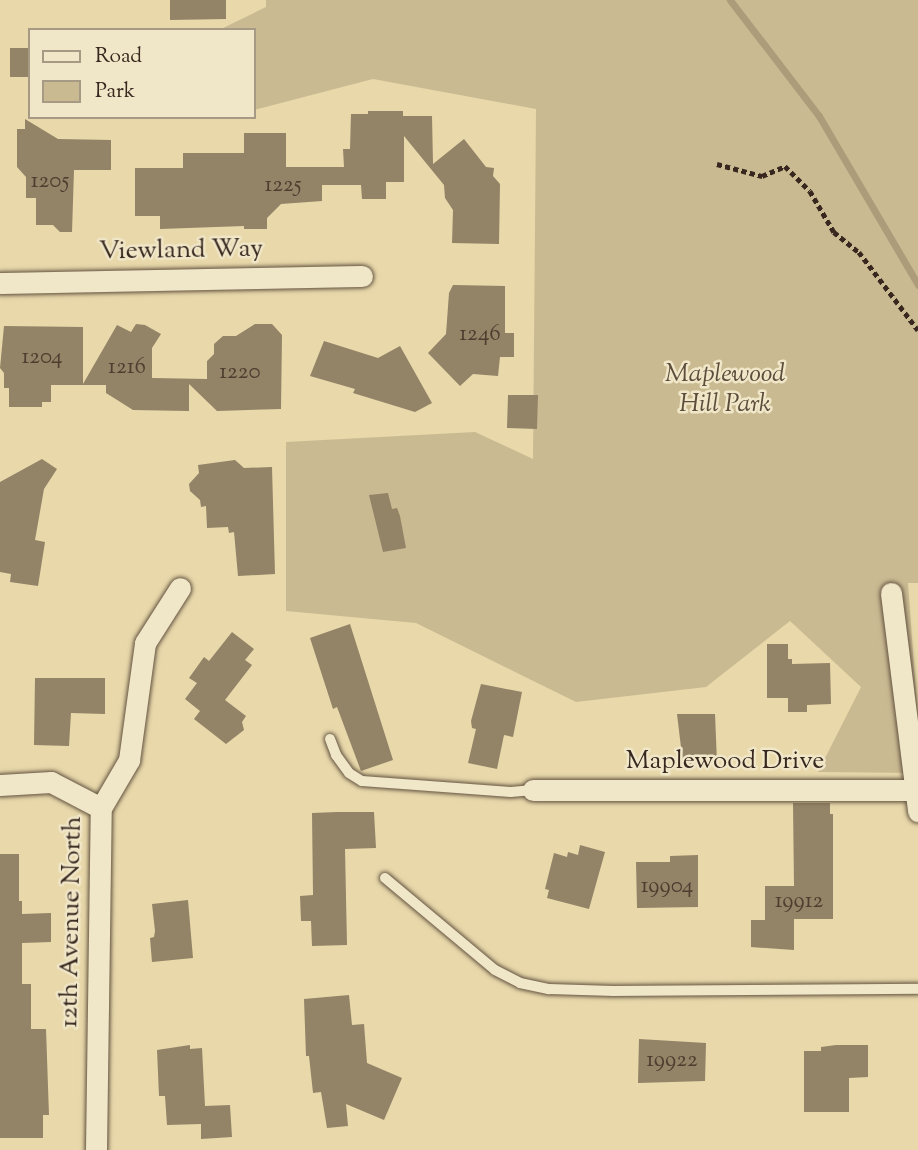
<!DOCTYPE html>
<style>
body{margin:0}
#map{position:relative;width:918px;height:1150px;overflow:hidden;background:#e8d8aa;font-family:"Sorts Mill Goudy",serif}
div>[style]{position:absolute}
.green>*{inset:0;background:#caba92}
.stream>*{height:7px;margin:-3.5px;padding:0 3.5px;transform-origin:3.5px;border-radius:3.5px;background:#ac9c7a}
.building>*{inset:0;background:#938367}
.path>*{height:4.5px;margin-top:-2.25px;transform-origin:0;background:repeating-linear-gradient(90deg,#37271e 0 5px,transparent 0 8.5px)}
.roads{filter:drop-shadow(0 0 2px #635341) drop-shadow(0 0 2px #635341)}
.lane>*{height:10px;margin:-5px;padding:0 5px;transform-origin:5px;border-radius:5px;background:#f0e6c8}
.street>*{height:21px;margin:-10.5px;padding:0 10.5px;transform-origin:10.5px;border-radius:10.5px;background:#f0e6c8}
span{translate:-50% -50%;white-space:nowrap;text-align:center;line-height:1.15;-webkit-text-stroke:5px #f0e6c8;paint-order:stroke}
.number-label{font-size:23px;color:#4e3e30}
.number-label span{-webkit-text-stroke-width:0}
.street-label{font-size:26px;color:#37271e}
.park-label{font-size:26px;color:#5c4c3b;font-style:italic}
.legend{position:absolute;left:28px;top:28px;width:228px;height:91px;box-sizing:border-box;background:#f0e6c8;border:2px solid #a69a84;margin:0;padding:9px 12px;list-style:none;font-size:21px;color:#37271e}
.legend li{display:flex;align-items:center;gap:14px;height:35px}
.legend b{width:35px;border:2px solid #a69a84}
</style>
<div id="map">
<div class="green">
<i style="clip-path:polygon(266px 0,918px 0,918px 583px,908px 583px,918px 720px,918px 773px,818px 772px,861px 687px,790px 621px,706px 687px,576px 702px,416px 623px,286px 611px,286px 442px,475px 432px,533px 459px,536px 109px,373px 79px,254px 110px,254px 30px,219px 30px,266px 7px)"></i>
</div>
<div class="stream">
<i style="left:730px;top:0;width:146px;rotate:52.5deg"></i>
<i style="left:819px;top:116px;width:196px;rotate:59.6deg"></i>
</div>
<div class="building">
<i style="clip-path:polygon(170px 0,226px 0,226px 19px,170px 20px)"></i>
<i style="clip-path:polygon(10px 48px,30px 48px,30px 77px,10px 77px)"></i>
<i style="clip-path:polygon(368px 111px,403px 111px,403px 116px,432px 116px,433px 164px,464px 139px,486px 167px,494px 168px,493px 176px,500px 184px,499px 244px,452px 243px,453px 210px,445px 198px,444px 185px,404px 136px,404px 182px,386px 182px,386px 199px,362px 199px,361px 185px,322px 185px,322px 201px,281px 204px,267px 218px,267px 229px,244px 229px,244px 226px,160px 229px,160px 216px,135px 216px,135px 168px,183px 168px,183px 153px,244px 153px,244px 133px,286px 133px,286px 167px,344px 167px,343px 149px,350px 149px,351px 114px,368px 114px)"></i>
<i style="clip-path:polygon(25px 119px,58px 139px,111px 140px,111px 170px,74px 170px,72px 232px,60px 232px,53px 225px,36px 225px,36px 198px,26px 198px,26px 177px,17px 167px,17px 129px,25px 129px)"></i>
<i style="clip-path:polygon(453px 285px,505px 286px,505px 333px,514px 333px,514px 357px,500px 357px,498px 376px,473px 374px,460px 386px,428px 353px,446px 334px,449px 293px)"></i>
<i style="clip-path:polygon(136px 324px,145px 325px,161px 334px,152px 348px,152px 378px,207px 379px,207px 361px,214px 354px,214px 344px,223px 336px,236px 336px,255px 324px,272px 324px,282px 335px,281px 409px,217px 411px,189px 384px,189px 411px,133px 410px,106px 393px,106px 385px,51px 385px,51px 402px,42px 402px,42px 407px,9px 407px,9px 388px,4px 388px,4px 373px,0 368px,4px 326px,83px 327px,83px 384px,117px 325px,131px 332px)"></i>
<i style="clip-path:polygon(324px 341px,378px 358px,400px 346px,432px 403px,415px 412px,353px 393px,355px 389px,310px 376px)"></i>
<i style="clip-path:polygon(508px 395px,538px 395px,537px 429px,507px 428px)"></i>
<i style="clip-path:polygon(42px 459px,57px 469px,44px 489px,35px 540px,45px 542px,38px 586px,10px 582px,11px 574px,0 572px,0 482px)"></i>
<i style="clip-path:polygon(235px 460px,244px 468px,272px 467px,275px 574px,238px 576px,234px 532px,229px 533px,228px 527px,207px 528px,206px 506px,201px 507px,200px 500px,190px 491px,189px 484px,199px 473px,198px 465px)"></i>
<i style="clip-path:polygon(388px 493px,392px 509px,397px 508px,400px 516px,406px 548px,383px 552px,369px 495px)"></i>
<i style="clip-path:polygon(350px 624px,393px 760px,361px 771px,337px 707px,333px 709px,310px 638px)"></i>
<i style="clip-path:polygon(232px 632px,254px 649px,245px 660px,252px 665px,225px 700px,246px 716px,242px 722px,244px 730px,226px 744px,194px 719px,200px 711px,185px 699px,197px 683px,189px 678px,204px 657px,209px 661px)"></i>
<i style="clip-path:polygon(767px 644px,788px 644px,788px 659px,792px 659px,792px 664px,830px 663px,831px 704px,807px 705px,807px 712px,788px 712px,788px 698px,767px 698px)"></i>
<i style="clip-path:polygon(35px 678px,105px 678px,105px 714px,71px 713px,69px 746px,34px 745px)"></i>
<i style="clip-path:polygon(481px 684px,522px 692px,513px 737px,504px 735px,497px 769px,468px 763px,476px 729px,472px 728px,471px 721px)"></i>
<i style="clip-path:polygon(677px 714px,715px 714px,717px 763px,683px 764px)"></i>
<i style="clip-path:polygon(793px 803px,830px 803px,830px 814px,833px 814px,833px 919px,794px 919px,794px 950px,751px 947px,751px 920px,765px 920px,765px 886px,794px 886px)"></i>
<i style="clip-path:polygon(337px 812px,374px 812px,376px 848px,345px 849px,347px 945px,312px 946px,311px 921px,301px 921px,300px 896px,313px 895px,312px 813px)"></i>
<i style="clip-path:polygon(580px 845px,605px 852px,589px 909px,547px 898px,549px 890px,545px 889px,554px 853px,567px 857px,568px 852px,578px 855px)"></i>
<i style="clip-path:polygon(0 854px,19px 854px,19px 901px,22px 901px,22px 914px,51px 913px,51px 942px,22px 943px,22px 984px,31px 984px,31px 1029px,46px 1029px,49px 1115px,43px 1115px,43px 1138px,0 1138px)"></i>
<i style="clip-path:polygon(698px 855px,698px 907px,637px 908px,636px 862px,670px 862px,670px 856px)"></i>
<i style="clip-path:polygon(188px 900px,193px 958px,152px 962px,150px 938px,154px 937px,155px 931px,152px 904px)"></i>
<i style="clip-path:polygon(349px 995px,352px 1025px,364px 1024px,367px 1063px,402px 1078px,384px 1120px,346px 1104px,348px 1126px,327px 1128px,321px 1092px,313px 1093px,309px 1056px,306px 1056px,304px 999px)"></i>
<i style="clip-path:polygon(639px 1039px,706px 1043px,705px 1081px,638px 1083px)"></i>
<i style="clip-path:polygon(190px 1045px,190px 1049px,202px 1048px,205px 1106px,230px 1105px,232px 1137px,201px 1139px,201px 1124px,167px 1125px,165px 1096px,159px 1096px,157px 1050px)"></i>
<i style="clip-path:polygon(836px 1045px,868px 1045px,868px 1077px,849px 1078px,849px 1112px,804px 1112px,804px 1051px,821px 1051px,821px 1047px)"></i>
</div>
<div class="path">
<i style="left:717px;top:164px;width:47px;rotate:14.9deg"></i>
<i style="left:762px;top:176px;width:25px;rotate:-23deg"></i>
<i style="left:785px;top:166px;width:35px;rotate:45deg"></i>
<i style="left:810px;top:191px;width:48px;rotate:59.7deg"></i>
<i style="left:834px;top:232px;width:32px;rotate:39deg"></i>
<i style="left:859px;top:252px;width:98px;rotate:52.9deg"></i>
</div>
<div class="roads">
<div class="lane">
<i style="left:330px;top:739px;width:17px;rotate:69deg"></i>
<i style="left:336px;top:755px;width:22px;rotate:54deg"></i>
<i style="left:349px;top:773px;width:15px;rotate:32deg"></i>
<i style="left:362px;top:781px;width:149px;rotate:4.2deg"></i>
<i style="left:511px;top:792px;width:22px;rotate:-5deg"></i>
<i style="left:385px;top:878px;width:143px;rotate:39.9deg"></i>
<i style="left:495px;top:970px;width:28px;rotate:27deg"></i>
<i style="left:520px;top:983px;width:30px;rotate:12deg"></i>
<i style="left:549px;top:989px;width:65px;rotate:1.8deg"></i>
<i style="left:614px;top:991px;width:304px;rotate:-0.4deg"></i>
</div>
<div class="street">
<i style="left:0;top:283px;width:362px;rotate:-1.1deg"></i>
<i style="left:891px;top:593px;width:220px;rotate:82.9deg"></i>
<i style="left:0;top:785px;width:51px;rotate:-3.4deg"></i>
<i style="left:51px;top:782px;width:56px;rotate:27.5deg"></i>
<i style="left:533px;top:790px;width:385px"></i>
<i style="left:96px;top:1150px;width:342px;rotate:-89.2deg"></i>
<i style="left:101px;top:808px;width:56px;rotate:-59.7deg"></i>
<i style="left:129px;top:760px;width:118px;rotate:-82.2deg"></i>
<i style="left:145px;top:643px;width:65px;rotate:-57.5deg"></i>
</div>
</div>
<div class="number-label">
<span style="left:50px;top:182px">1205</span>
<span style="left:283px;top:186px">1225</span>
<span style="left:480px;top:335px">1246</span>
<span style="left:42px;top:358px">1204</span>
<span style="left:127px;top:368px">1216</span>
<span style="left:240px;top:373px">1220</span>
<span style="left:667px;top:887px">19904</span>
<span style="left:799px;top:902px">19912</span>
<span style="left:672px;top:1061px">19922</span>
</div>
<div class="street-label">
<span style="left:181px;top:251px;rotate:-1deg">Viewland Way</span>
<span style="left:725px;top:762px">Maplewood Drive</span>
<span style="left:72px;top:922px;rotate:-89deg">12th Avenue North</span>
</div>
<div class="park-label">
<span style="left:725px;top:390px">Maplewood<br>Hill Park</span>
</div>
<ul class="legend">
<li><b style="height:9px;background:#f0e6c8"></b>Road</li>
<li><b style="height:19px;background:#caba92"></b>Park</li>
</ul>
</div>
